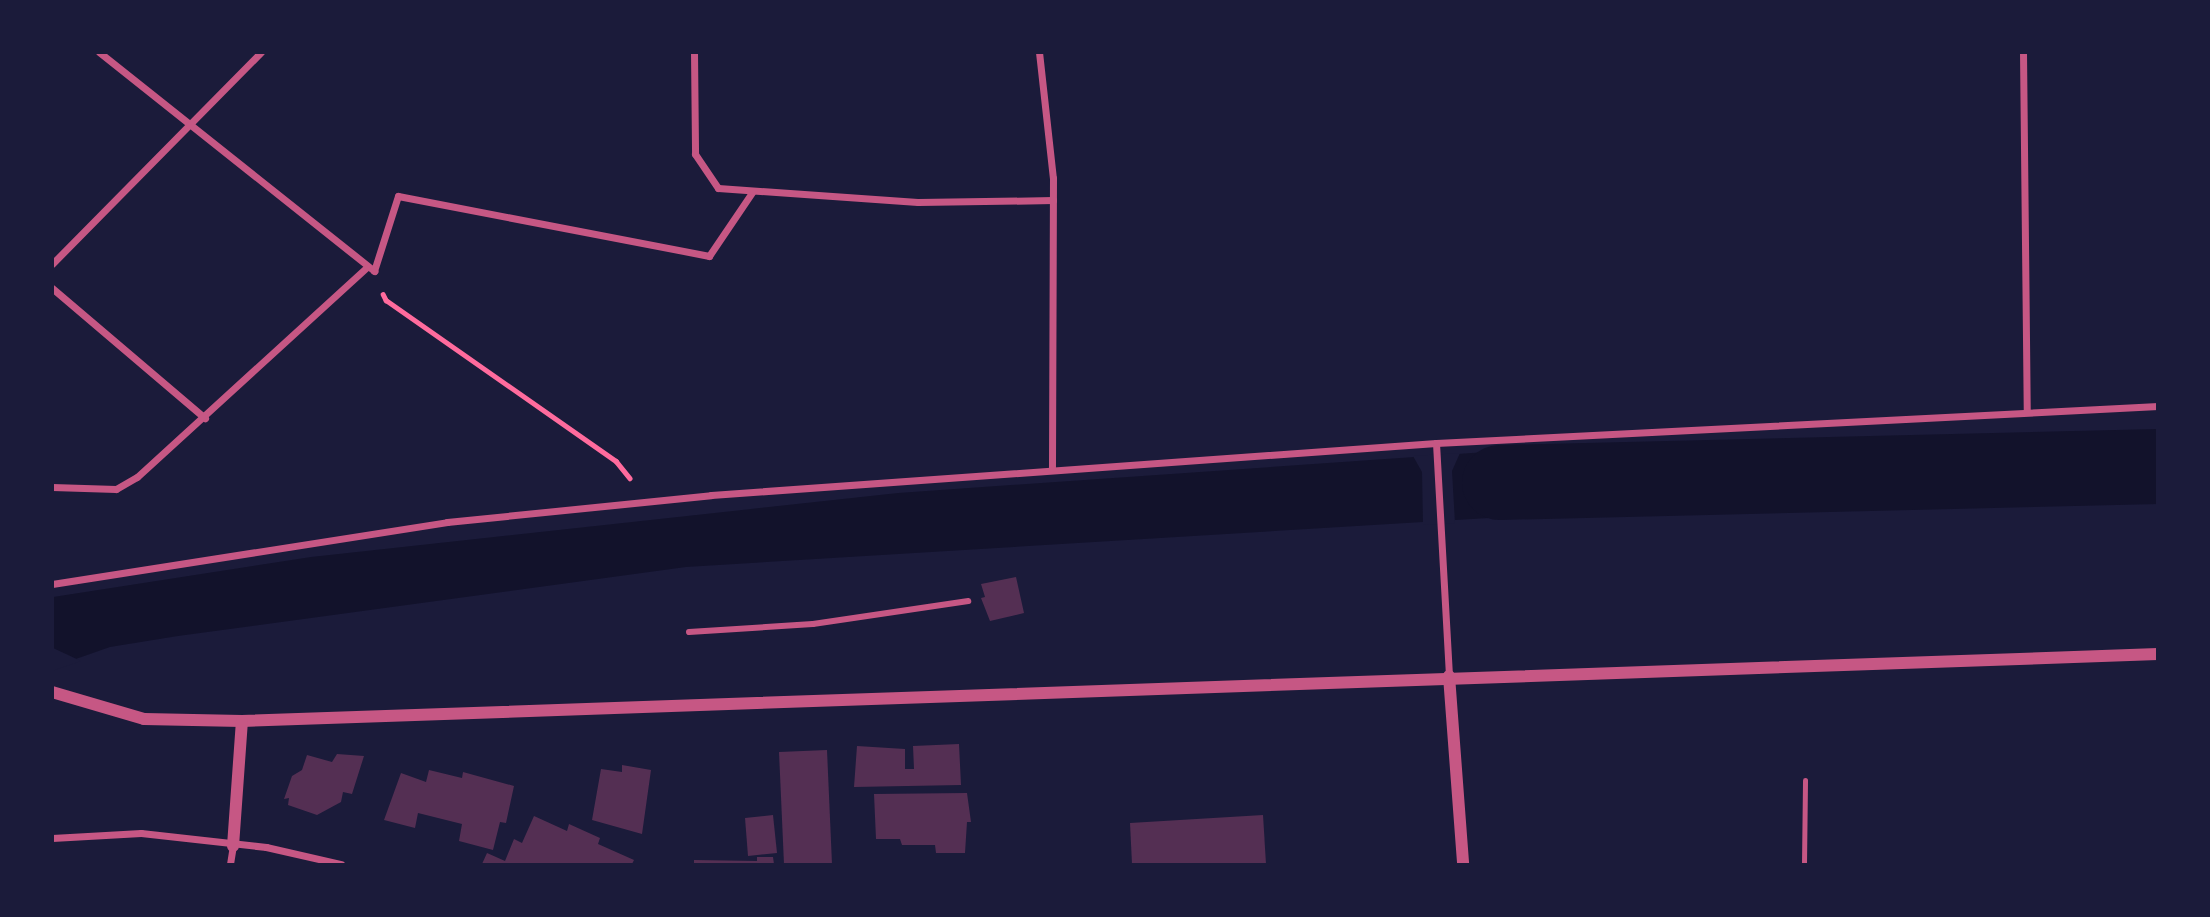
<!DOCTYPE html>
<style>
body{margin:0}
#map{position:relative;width:2210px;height:917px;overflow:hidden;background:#1b1b3a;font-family:"Sofia Sans Condensed",sans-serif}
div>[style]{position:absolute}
.water>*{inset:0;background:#12122b}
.pier>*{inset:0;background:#1b1b3a}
.river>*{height:75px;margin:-37.5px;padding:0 37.5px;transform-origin:37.5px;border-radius:37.5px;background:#12122b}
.building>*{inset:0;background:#542f53}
.path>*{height:4.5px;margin:-2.25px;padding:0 2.25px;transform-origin:2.25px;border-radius:2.25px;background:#ff6b9d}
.service>*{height:5px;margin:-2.5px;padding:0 2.5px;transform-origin:2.5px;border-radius:2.5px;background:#c65784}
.pedestrian>*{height:6px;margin:-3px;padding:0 3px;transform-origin:3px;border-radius:3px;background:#c65784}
.minor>*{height:7px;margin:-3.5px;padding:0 3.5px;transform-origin:3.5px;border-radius:3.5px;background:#c65784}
.tertiary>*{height:12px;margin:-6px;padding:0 6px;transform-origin:6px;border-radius:6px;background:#c65784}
span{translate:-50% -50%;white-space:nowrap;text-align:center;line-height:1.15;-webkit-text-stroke:6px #1b1b3a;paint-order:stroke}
.frame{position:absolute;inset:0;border:54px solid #1b1b3a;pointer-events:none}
</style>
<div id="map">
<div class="water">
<i style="clip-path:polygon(1600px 444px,1602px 511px,686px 567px,178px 636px,110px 647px,53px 667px,53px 597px,311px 557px,898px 493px)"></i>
</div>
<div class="pier">
<i style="clip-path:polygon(1460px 453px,1452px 471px,1455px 523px,1423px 525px,1422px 472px,1413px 456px)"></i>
<i style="clip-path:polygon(53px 648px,81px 661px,52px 671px)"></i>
</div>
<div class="river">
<i style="left:1499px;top:482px;width:659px;rotate:-1.39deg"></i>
</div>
<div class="building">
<i style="clip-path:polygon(1016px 577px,1024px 613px,990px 621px,981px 598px,985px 597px,981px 584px)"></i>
<i style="clip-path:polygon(959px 744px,961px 785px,854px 787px,857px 746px,905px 749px,905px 769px,914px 769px,913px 746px)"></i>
<i style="clip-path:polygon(827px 750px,832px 864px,784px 864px,779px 752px)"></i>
<i style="clip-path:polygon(337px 754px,364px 756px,352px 794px,343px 792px,341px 802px,317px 815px,288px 805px,289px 798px,284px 799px,292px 776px,302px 770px,307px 755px,332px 762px)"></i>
<i style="clip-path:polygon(622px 765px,651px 770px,642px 834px,592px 820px,601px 769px,622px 772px)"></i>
<i style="clip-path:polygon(429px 770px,462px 778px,463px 772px,514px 786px,506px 823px,500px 822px,493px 850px,459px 841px,462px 824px,418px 813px,415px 828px,384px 820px,401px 773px,426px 782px)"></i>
<i style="clip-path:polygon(967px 793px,971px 822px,967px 822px,965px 853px,936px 853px,935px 845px,902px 845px,900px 839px,876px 839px,874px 794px)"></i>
<i style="clip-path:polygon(773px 815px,777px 853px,748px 856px,745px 818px)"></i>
<i style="clip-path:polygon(1263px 815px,1266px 864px,1132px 864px,1130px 823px)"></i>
<i style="clip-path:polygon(534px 816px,567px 831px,569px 824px,600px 838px,598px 844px,634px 860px,632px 864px,482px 864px,487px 853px,505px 861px,514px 839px,522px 843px)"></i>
<i style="clip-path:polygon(757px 857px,773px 857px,774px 864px,694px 864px,694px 860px,757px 861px)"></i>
</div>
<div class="path">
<i style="left:383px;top:294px;width:7px;rotate:63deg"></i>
<i style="left:386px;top:300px;width:281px;rotate:35deg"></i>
<i style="left:616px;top:461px;width:22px;rotate:51deg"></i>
</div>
<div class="service">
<i style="left:1804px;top:864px;width:84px;rotate:-89.3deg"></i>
</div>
<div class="pedestrian">
<i style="left:689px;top:632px;width:124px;rotate:-3.7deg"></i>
<i style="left:813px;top:624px;width:157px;rotate:-8.4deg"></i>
</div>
<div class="minor">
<i style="left:99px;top:52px;width:352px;rotate:38.5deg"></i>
<i style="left:374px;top:271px;width:79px;rotate:-72.3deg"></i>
<i style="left:398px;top:196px;width:317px;rotate:10.9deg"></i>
<i style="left:709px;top:256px;width:78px;rotate:-55.9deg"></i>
<i style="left:694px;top:52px;width:102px;rotate:89.4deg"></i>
<i style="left:695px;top:154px;width:41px;rotate:55.9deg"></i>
<i style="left:718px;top:188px;width:200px;rotate:4deg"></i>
<i style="left:918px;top:202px;width:135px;rotate:-0.8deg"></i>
<i style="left:1039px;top:52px;width:127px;rotate:83.7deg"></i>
<i style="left:1053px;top:178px;width:291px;rotate:90.2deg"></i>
<i style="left:2023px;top:52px;width:359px;rotate:89.4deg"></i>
<i style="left:52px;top:264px;width:298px;rotate:-45.4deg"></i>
<i style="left:52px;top:288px;width:201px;rotate:40.4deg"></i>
<i style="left:1436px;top:443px;width:233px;rotate:86.8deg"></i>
<i style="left:52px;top:487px;width:64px;rotate:1.8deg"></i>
<i style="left:116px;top:489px;width:24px;rotate:-30deg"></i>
<i style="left:137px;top:477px;width:310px;rotate:-42.4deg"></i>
<i style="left:52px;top:584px;width:400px;rotate:-8.9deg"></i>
<i style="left:447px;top:522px;width:265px;rotate:-5.8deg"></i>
<i style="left:711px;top:495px;width:727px;rotate:-4.1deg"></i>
<i style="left:1436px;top:443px;width:723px;rotate:-2.93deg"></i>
<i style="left:52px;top:838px;width:89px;rotate:-3.2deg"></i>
<i style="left:141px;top:833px;width:126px;rotate:6.4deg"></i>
<i style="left:266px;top:847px;width:77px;rotate:12.8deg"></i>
<i style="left:230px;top:864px;width:18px;rotate:-81deg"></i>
</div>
<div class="tertiary">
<i style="left:1449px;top:676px;width:189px;rotate:85.7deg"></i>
<i style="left:52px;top:692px;width:96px;rotate:16.4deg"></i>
<i style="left:144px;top:719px;width:98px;rotate:1.2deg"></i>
<i style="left:242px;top:721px;width:1917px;rotate:-2deg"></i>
<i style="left:233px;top:846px;width:125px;rotate:-85.9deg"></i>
</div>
<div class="frame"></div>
</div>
